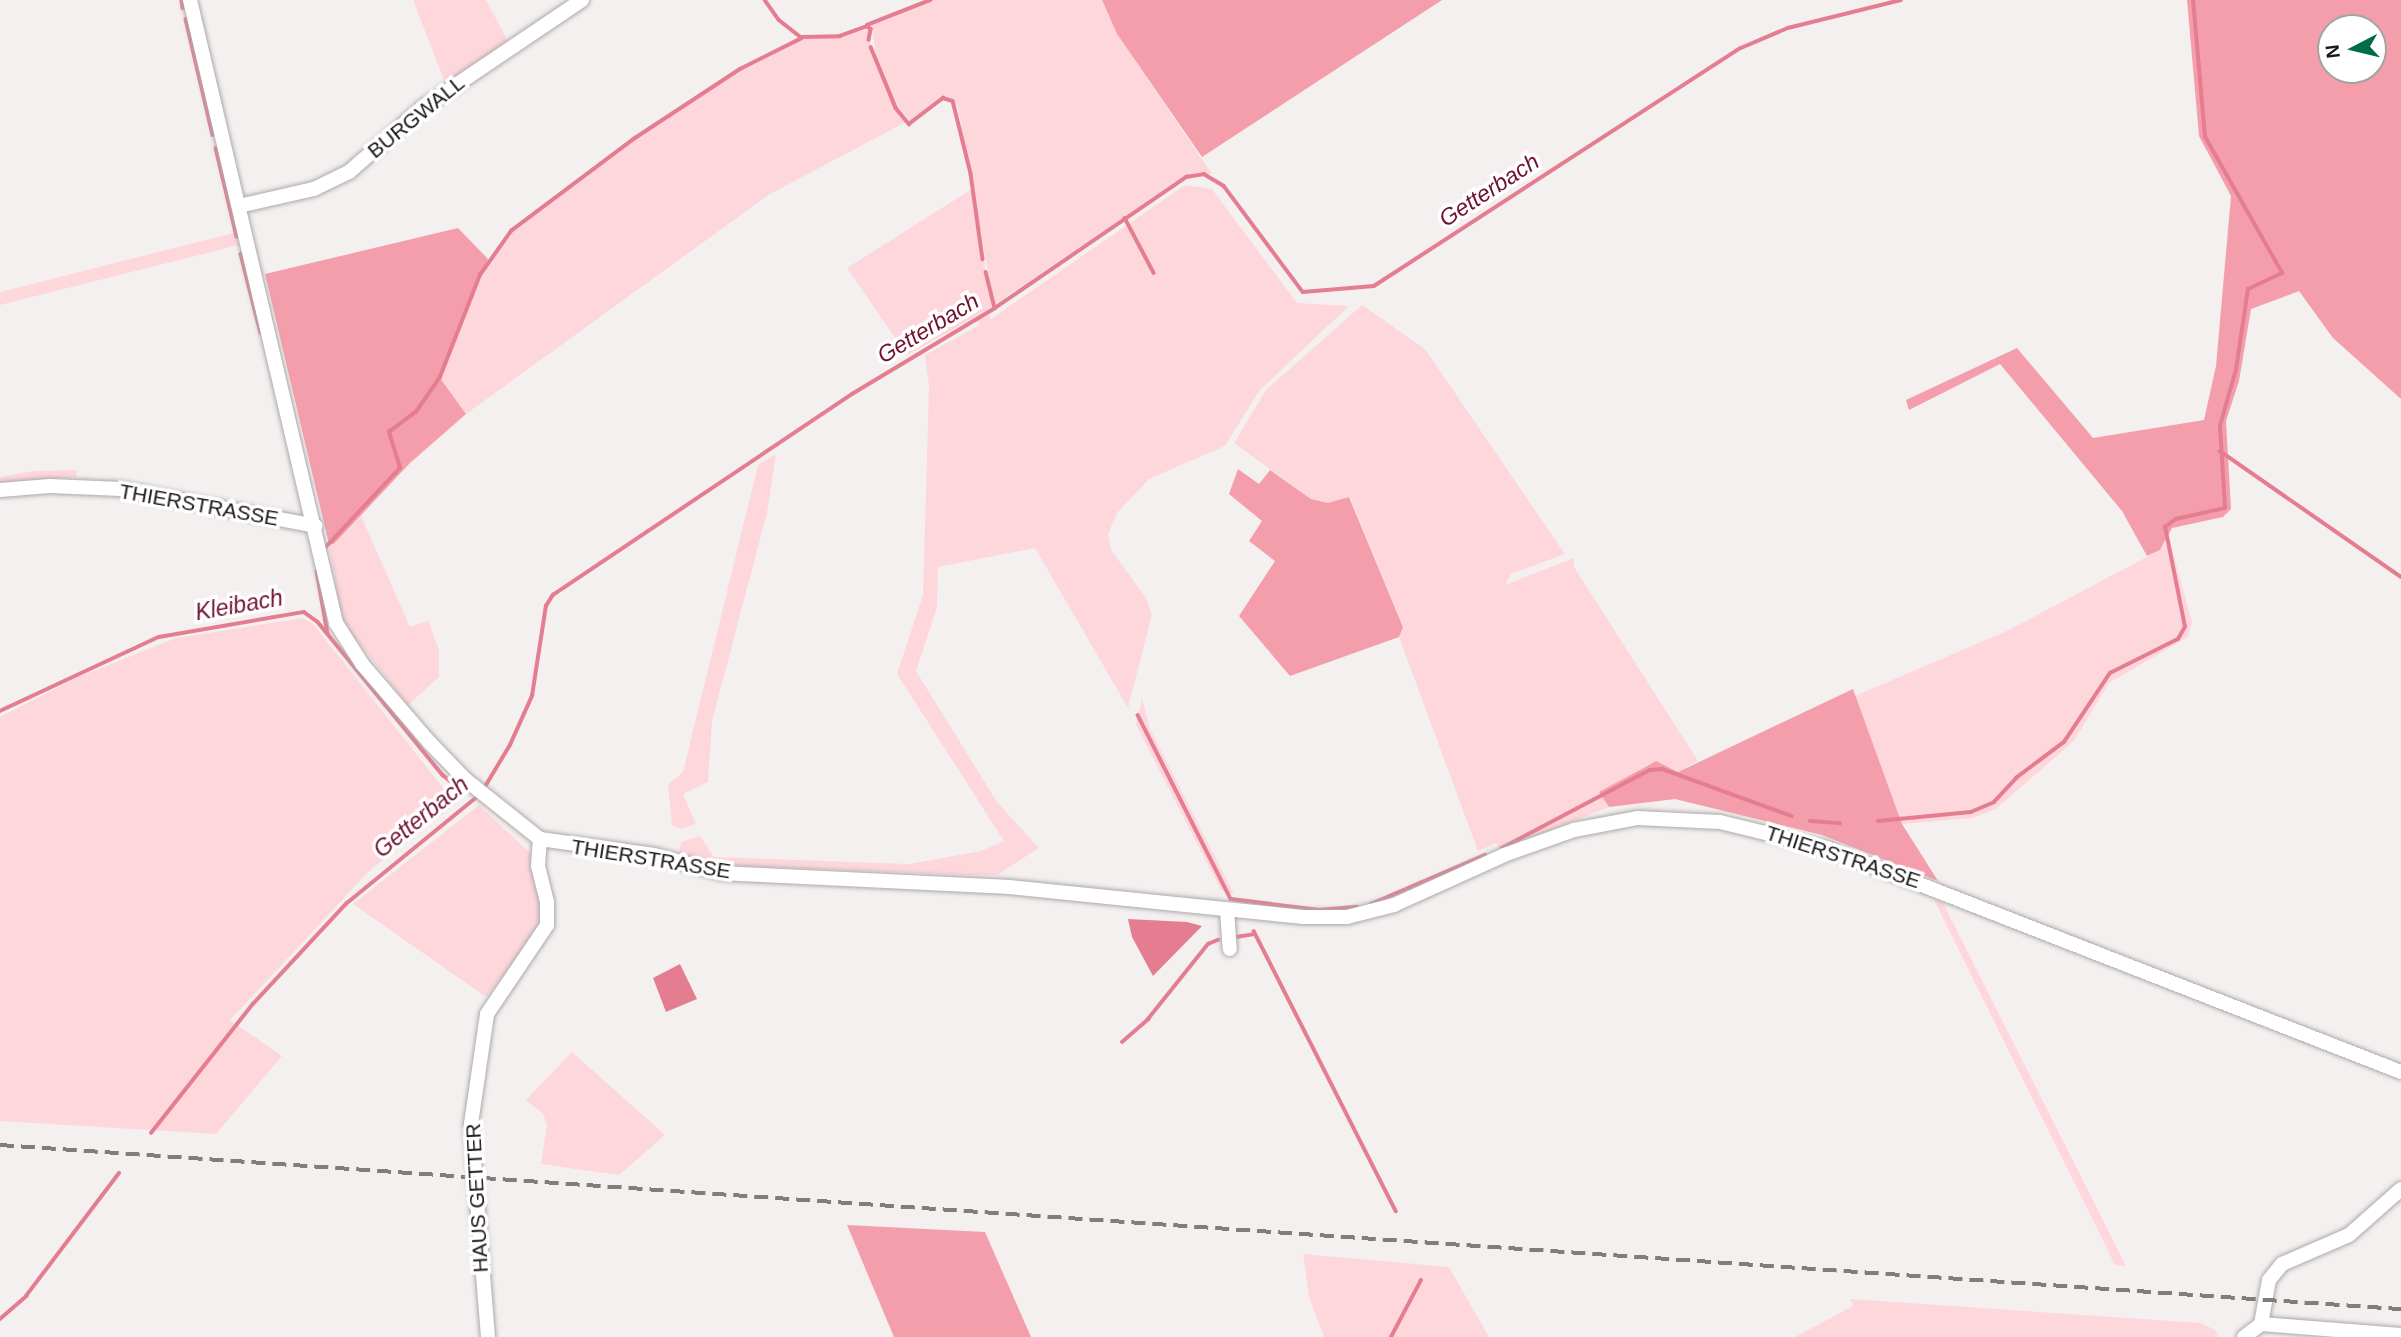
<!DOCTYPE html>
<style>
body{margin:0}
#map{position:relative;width:2401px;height:1337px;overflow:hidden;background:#f5f0f0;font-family:Arial,sans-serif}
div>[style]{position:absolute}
.green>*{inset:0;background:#fdd7dc}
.forest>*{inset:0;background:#f49eac}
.water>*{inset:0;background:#e57d91}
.stream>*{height:3.5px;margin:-1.75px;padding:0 1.75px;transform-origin:1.75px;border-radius:1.75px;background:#e57d91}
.roads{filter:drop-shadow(0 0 2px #aea9aa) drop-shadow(0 0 2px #aea9aa)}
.minor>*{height:14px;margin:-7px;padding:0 7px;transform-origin:7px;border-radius:7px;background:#fff}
.rail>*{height:3.5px;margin-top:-1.75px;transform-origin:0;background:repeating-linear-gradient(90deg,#807d7d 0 14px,transparent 0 21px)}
span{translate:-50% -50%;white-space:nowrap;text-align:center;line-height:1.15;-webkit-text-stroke:7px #fff;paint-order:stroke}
.street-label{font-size:21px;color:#1a1819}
.water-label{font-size:23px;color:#70122f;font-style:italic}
.north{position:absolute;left:2317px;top:14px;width:70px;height:70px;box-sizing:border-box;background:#fff;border:2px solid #a3a3a3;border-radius:50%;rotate:263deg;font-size:19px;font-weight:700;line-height:28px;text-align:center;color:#1a1819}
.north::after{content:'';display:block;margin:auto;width:24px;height:32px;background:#026d44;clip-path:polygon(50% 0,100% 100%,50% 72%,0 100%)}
</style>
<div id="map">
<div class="green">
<i style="clip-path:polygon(413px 0,486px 0,510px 45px,447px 88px)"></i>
<i style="clip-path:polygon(929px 0,1102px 0,1117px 34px,1212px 174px,1182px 178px,994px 305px,958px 108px,952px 99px,942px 96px,912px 123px,897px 107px,877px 62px,872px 27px,867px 25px)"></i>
<i style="clip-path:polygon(870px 28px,870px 48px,895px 108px,906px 122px,770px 194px,466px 414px,440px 378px,480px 274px,511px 232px,634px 139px,740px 69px,801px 38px,842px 37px)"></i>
<i style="clip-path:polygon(1185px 185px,1212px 189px,1297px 303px,1349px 306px,1259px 391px,1225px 446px,1149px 479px,1117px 513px,1108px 534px,1111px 550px,1146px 598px,1152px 614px,1128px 708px,1035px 548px,938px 567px,937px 607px,916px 671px,997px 802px,1039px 848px,997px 875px,970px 875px,716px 865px,679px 853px,681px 842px,700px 836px,714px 857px,909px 864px,981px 851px,1004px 841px,897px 674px,923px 595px,929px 386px,925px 355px,980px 325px,977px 320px,988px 314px,991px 319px)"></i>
<i style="clip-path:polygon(972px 189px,992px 308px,907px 355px,847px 268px)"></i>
<i style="clip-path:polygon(234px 233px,239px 245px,0 305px,0 292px)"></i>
<i style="clip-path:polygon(1362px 305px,1425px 349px,1565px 554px,1511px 574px,1505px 585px,1574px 558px,1574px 567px,1698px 761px,1678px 772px,1653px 762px,1599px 792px,1609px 807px,1500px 850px,1496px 843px,1478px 851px,1399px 637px,1403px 626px,1350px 497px,1328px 503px,1311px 499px,1234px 443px,1266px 390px)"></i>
<i style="clip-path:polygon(776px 454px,767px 513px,712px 721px,708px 782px,683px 794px,696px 824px,681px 829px,672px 825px,668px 785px,683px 772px,758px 465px)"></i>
<i style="clip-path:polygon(77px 470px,76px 477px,0 483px,0 477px,33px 471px)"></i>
<i style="clip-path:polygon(361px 516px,410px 627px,428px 621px,439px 650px,439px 677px,408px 705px,342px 621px,329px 544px,335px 544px)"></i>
<i style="clip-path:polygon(2169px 538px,2192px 622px,2188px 637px,2109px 683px,2074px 741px,1996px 809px,1973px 818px,1902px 824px,1855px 696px,2009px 630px,2160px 550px)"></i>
<i style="clip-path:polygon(303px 618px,313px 624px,456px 804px,370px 870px,230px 1020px,282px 1056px,216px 1134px,0 1121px,0 717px,76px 678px,176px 638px)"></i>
<i style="clip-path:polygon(1142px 698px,1150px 729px,1234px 894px,1221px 890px,1136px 725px)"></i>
<i style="clip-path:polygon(479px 805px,530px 853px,543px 911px,539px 931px,486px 997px,353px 904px)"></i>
<i style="clip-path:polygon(1934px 900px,1943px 903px,2126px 1266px,2115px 1265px)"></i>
<i style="clip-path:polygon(572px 1052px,665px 1135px,619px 1175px,541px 1164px,547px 1125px,543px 1114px,526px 1100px)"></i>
<i style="clip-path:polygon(1303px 1254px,1449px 1267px,1489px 1337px,1324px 1337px,1309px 1297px)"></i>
<i style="clip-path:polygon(1850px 1299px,2201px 1323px,2215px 1330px,2218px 1337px,1795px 1337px,1853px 1306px)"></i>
</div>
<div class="forest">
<i style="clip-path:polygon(1102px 0,1442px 0,1202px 157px,1117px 34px)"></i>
<i style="clip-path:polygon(evenodd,2187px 0,2401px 0,2401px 399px,2333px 338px,2299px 291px,2251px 309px,2239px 381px,2226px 421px,2231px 509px,2223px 517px,2172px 528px,2160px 550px,2147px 556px,2122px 511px,2000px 364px,1909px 410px,1906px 400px,2017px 348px,2093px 438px,2204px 420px,2216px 366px,2231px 196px,2199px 136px,2187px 0,2331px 28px,2373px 28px,2373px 70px,2331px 70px,2331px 28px)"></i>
<i style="clip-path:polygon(458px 228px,488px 259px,440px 378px,466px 414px,410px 463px,334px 544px,329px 544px,265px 274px)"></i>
<i style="clip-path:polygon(1238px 469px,1259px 484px,1270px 470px,1311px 499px,1328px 503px,1349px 497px,1403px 627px,1399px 637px,1290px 676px,1239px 616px,1275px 561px,1249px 541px,1262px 521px,1229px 494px)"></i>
<i style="clip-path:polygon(1853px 689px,1902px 824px,1938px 881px,1822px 835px,1675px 799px,1609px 807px,1599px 792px,1656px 761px,1678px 772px)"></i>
<i style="clip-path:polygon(847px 1225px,985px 1232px,1031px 1337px,894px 1337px)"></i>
</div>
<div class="water">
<i style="clip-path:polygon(1128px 919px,1187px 922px,1202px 926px,1153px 976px,1132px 937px)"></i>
<i style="clip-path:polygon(680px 964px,697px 999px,666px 1012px,653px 978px)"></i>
</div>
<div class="stream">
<i style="left:182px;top:0;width:8px;rotate:83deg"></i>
<i style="left:765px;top:0;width:24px;rotate:55deg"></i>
<i style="left:779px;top:20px;width:28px;rotate:38deg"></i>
<i style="left:801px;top:37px;width:39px;rotate:-1deg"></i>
<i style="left:840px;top:36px;width:29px;rotate:-20deg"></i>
<i style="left:867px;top:26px;width:5px;rotate:37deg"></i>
<i style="left:871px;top:29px;width:11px;rotate:100deg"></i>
<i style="left:186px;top:19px;width:119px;rotate:76.9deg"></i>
<i style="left:867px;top:25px;width:68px;rotate:-21.6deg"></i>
<i style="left:871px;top:47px;width:66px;rotate:67.7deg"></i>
<i style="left:896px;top:108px;width:21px;rotate:51deg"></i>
<i style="left:909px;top:124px;width:43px;rotate:-37.4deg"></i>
<i style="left:943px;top:98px;width:10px;rotate:17deg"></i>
<i style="left:953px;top:101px;width:75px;rotate:76.1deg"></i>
<i style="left:971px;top:174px;width:86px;rotate:82deg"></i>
<i style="left:216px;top:148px;width:91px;rotate:76.7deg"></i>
<i style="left:1125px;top:218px;width:62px;rotate:62.2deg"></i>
<i style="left:241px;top:254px;width:81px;rotate:75.8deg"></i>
<i style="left:986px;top:272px;width:37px;rotate:76deg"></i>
<i style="left:2220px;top:451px;width:221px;rotate:34.8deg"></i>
<i style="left:324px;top:549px;width:111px;rotate:-46.8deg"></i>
<i style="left:400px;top:468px;width:38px;rotate:-107deg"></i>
<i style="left:389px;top:432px;width:34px;rotate:-37deg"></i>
<i style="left:416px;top:412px;width:42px;rotate:-55.6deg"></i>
<i style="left:440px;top:377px;width:110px;rotate:-68.6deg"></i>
<i style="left:480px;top:275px;width:54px;rotate:-54.8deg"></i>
<i style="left:511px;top:231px;width:155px;rotate:-36.9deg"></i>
<i style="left:635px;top:138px;width:126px;rotate:-33.3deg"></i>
<i style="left:740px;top:69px;width:69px;rotate:-26.6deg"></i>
<i style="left:317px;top:571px;width:64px;rotate:80.1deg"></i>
<i style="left:0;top:711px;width:175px;rotate:-25deg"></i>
<i style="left:159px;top:637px;width:147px;rotate:-9.8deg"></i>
<i style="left:304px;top:612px;width:17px;rotate:36deg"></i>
<i style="left:318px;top:622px;width:198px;rotate:50.8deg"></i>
<i style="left:443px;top:775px;width:25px;rotate:40deg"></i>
<i style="left:1138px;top:715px;width:206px;rotate:63.2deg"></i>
<i style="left:1231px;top:899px;width:89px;rotate:7.1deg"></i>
<i style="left:1319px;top:910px;width:38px;rotate:-5deg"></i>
<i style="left:483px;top:790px;width:52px;rotate:-59deg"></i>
<i style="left:510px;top:745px;width:54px;rotate:-65.8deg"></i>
<i style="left:532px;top:696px;width:91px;rotate:-81.2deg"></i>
<i style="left:546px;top:606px;width:13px;rotate:-58deg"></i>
<i style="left:553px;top:595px;width:360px;rotate:-33.9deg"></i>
<i style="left:852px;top:394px;width:167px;rotate:-31deg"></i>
<i style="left:995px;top:308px;width:232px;rotate:-34.4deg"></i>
<i style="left:1186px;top:177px;width:18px;rotate:-9deg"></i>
<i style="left:1204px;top:174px;width:23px;rotate:31deg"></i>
<i style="left:1224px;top:186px;width:132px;rotate:53.3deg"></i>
<i style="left:1303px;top:292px;width:71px;rotate:-4.8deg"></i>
<i style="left:1374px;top:286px;width:437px;rotate:-33deg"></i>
<i style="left:1741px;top:48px;width:51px;rotate:-23.1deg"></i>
<i style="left:1788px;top:28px;width:116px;rotate:-13.9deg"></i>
<i style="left:1810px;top:821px;width:30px;rotate:4deg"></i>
<i style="left:1878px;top:821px;width:93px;rotate:-5.5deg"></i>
<i style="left:1971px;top:812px;width:25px;rotate:-23deg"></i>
<i style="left:1994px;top:802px;width:33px;rotate:-47deg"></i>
<i style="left:2016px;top:778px;width:60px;rotate:-36.9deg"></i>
<i style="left:2064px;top:742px;width:83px;rotate:-56.3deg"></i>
<i style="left:2110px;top:673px;width:76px;rotate:-26.6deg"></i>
<i style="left:2178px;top:639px;width:14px;rotate:-60deg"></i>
<i style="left:2185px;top:627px;width:102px;rotate:-101.3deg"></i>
<i style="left:2165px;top:527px;width:14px;rotate:-36deg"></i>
<i style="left:2176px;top:519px;width:50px;rotate:-12.7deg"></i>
<i style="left:2225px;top:508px;width:82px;rotate:-93.5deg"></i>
<i style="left:2220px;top:426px;width:58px;rotate:-74.1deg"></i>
<i style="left:2236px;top:370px;width:82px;rotate:-81.6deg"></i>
<i style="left:2248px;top:289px;width:38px;rotate:-25deg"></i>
<i style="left:2282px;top:273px;width:156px;rotate:-119.5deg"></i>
<i style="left:2205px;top:137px;width:138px;rotate:-95deg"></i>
<i style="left:1502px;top:848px;width:167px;rotate:-27.8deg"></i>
<i style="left:1650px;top:770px;width:12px;rotate:-5deg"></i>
<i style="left:1662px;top:769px;width:138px;rotate:19.9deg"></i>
<i style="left:1371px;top:904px;width:124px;rotate:-23.3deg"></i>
<i style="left:1254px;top:931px;width:314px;rotate:63.1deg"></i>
<i style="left:1236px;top:937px;width:18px;rotate:-9deg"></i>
<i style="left:1122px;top:1042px;width:35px;rotate:-41deg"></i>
<i style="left:1148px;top:1019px;width:96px;rotate:-51.3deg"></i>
<i style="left:1208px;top:944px;width:11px;rotate:-22deg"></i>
<i style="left:151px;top:1133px;width:164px;rotate:-51.7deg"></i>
<i style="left:253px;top:1004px;width:138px;rotate:-47.1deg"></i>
<i style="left:347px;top:903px;width:169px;rotate:-39.2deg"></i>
<i style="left:0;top:1319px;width:35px;rotate:-41deg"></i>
<i style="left:26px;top:1296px;width:154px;rotate:-52.9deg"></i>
<i style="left:1391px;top:1337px;width:64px;rotate:-62.2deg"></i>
</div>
<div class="roads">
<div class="minor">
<i style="left:190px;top:0;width:640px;rotate:76.81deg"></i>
<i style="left:336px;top:623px;width:49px;rotate:57.6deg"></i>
<i style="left:362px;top:664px;width:104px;rotate:49.3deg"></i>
<i style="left:430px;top:743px;width:52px;rotate:45.8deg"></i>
<i style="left:466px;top:780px;width:95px;rotate:38.6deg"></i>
<i style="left:540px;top:839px;width:115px;rotate:8deg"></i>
<i style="left:654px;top:855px;width:70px;rotate:14.8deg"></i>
<i style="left:722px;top:873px;width:287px;rotate:2.8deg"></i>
<i style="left:1009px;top:887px;width:296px;rotate:5.8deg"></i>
<i style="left:1303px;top:917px;width:44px"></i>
<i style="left:1347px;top:917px;width:49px;rotate:-14.3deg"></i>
<i style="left:1394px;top:905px;width:121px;rotate:-24.4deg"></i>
<i style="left:1504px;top:855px;width:74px;rotate:-19.7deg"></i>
<i style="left:1574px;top:830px;width:64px;rotate:-10.8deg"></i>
<i style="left:1637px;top:818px;width:83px;rotate:2.8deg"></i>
<i style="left:1720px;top:822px;width:110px;rotate:13.7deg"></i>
<i style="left:1827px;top:848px;width:616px;rotate:21.32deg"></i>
<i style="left:239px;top:206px;width:77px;rotate:-12.8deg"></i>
<i style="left:314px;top:189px;width:39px;rotate:-26deg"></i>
<i style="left:349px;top:172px;width:97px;rotate:-41.2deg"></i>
<i style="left:422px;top:108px;width:193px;rotate:-34deg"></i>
<i style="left:0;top:490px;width:50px;rotate:-4.6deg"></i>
<i style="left:50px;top:486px;width:71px;rotate:2.4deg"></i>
<i style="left:121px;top:489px;width:198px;rotate:10.7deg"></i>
<i style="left:1227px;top:910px;width:39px;rotate:86deg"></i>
<i style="left:2401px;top:1189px;width:69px;rotate:138.5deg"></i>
<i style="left:2349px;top:1235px;width:73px;rotate:156.6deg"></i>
<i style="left:2282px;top:1264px;width:21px;rotate:129deg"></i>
<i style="left:2269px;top:1280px;width:45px;rotate:100.3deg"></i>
<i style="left:2261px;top:1324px;width:140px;rotate:4.5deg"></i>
<i style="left:488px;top:1337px;width:214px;rotate:-94.6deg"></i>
<i style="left:471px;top:1124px;width:111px;rotate:-81.7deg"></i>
<i style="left:487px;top:1014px;width:107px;rotate:-56deg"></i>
<i style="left:547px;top:925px;width:23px;rotate:-90deg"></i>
<i style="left:547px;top:902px;width:37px;rotate:-104deg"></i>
<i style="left:538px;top:866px;width:27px;rotate:-86deg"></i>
<i style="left:2244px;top:1337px;width:21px;rotate:-37deg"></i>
</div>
</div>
<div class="rail">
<i style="left:0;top:1145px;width:2407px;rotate:3.91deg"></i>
</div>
<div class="street-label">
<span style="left:416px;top:117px;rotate:-39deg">BURGWALL</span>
<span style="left:199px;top:505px;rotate:10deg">THIERSTRASSE</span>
<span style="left:1843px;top:857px;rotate:18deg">THIERSTRASSE</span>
<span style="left:651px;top:859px;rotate:9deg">THIERSTRASSE</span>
<span style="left:477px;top:1198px;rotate:-93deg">HAUS GETTER</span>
</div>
<div class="water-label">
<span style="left:1489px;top:190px;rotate:-33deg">Getterbach</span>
<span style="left:928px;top:328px;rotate:-31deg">Getterbach</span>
<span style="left:239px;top:605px;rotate:-10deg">Kleibach</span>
<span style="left:421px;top:817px;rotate:-39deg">Getterbach</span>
</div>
<div class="north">N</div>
</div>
